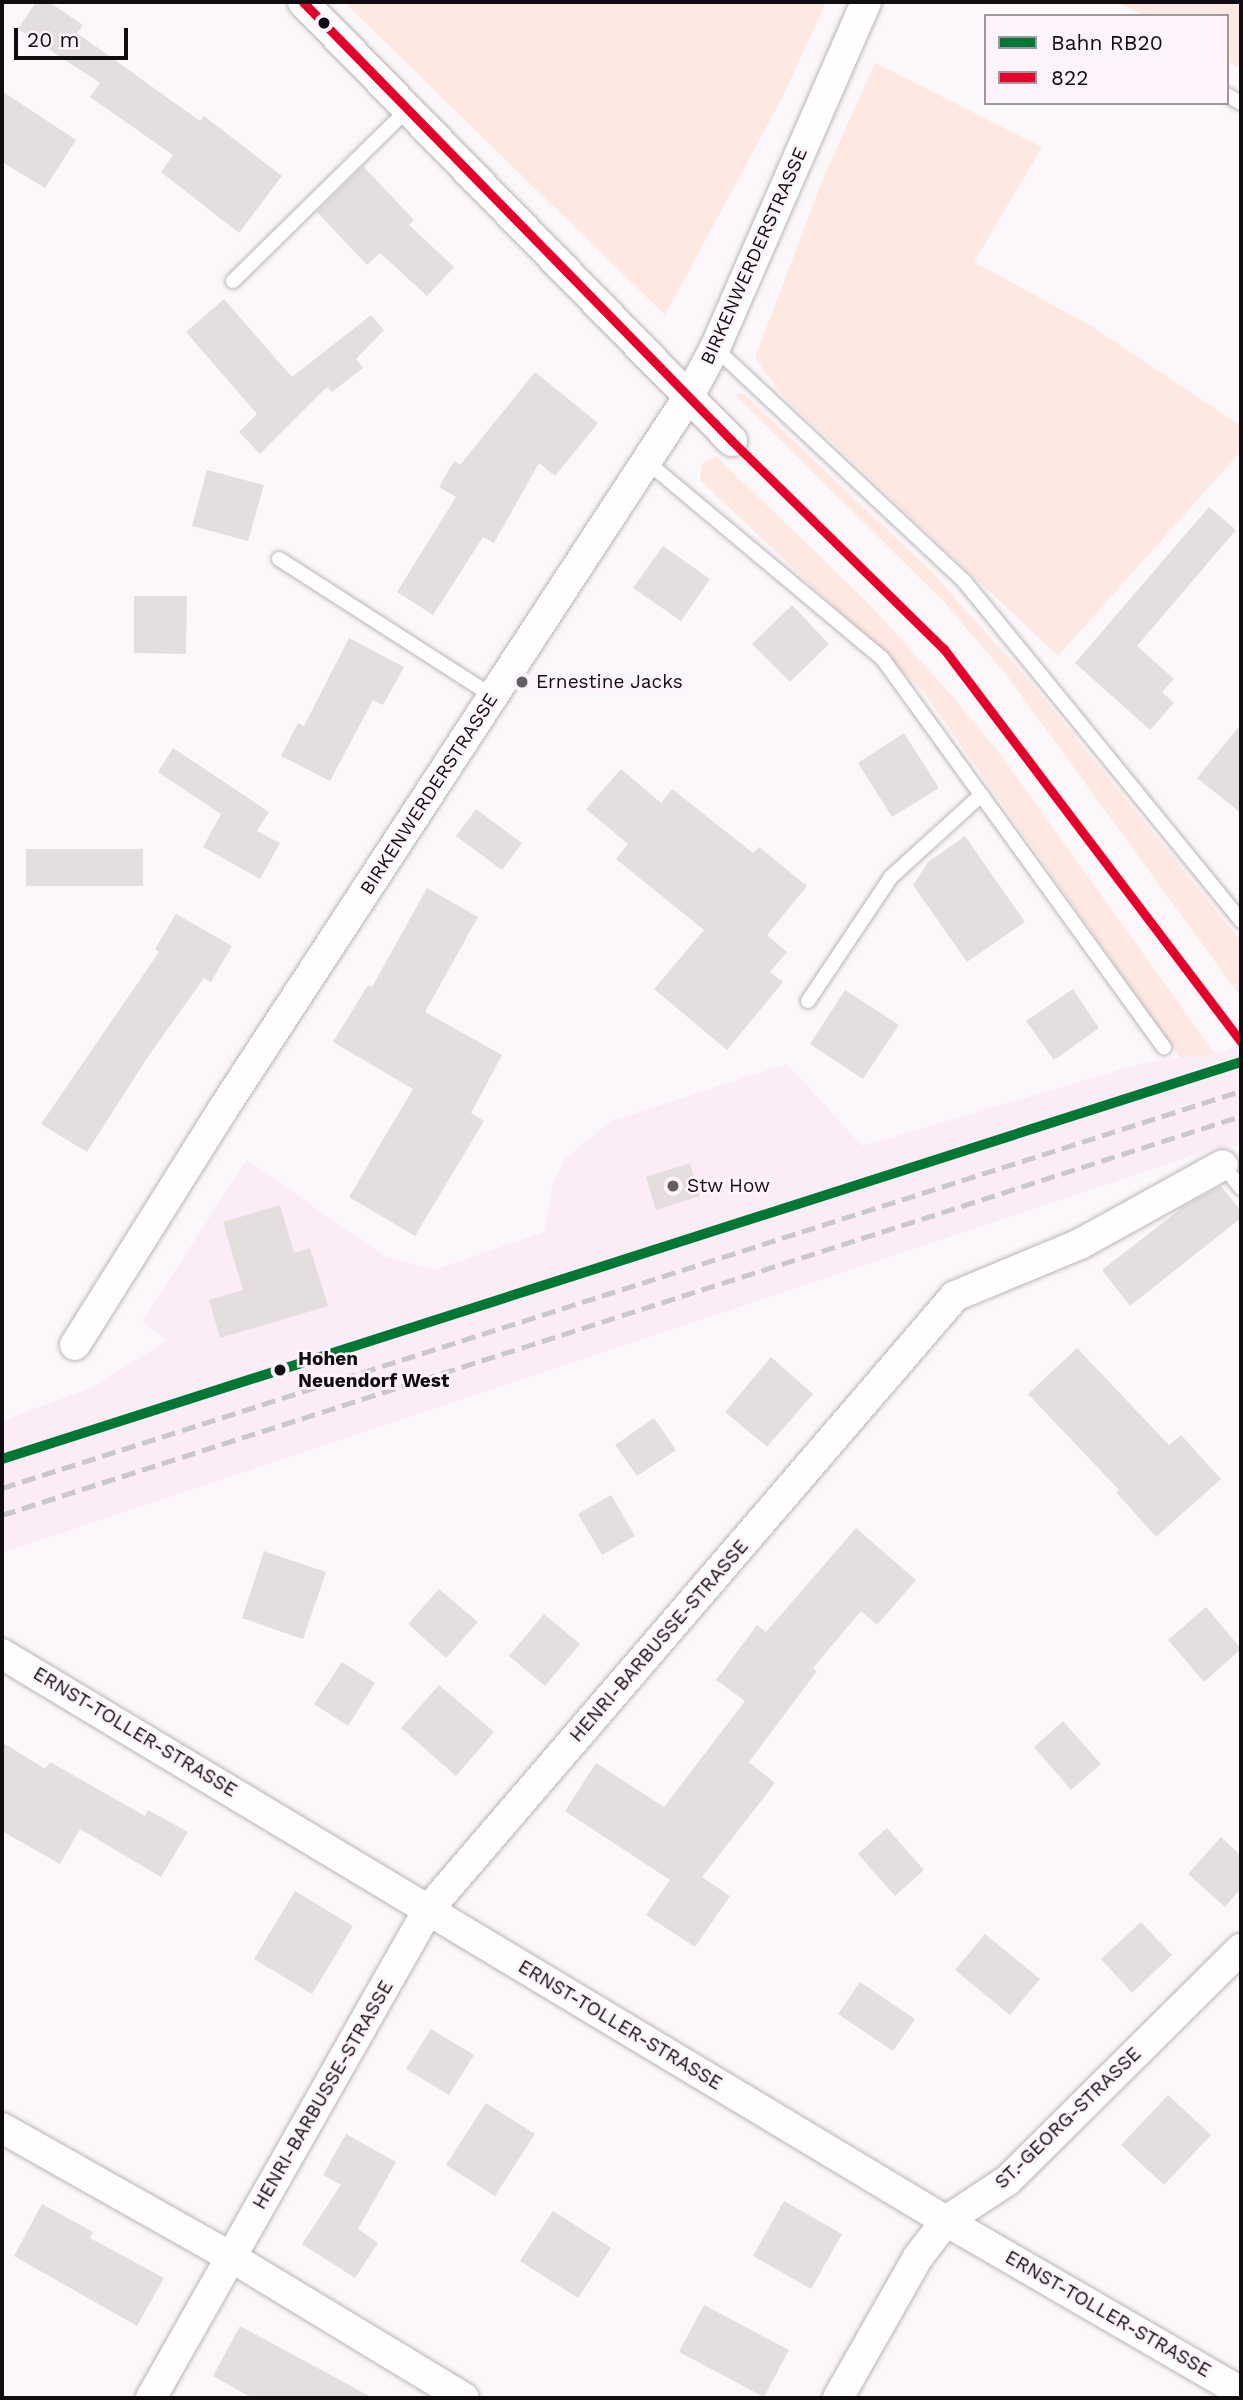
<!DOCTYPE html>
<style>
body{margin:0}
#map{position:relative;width:1243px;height:2400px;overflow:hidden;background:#fcf7fa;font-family:"Work Sans",sans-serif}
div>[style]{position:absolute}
.built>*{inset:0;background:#fcecf6}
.green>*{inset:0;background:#fde8e2}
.building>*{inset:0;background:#e4dedf}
.roads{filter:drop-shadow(0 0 2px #bab4b8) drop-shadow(0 0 2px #bab4b8)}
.lane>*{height:14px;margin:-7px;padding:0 7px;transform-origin:7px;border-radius:7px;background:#fffefe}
.street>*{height:30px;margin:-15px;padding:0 15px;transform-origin:15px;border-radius:15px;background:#fffefe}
.rail>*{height:5px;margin-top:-2.5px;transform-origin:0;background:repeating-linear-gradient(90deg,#cac8ca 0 14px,transparent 0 21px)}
.bus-1>*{height:9px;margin:-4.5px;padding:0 4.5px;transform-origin:4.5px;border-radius:4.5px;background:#e4002b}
.rail-1>*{height:10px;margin:-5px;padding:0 5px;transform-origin:5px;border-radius:5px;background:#007734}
.dots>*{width:19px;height:19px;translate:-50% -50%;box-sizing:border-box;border:4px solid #fff4fb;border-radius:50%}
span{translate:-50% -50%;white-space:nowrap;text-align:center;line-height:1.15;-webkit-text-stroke:5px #fff4fb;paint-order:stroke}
.street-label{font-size:19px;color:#110c0f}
.poi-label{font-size:19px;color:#110c0f}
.left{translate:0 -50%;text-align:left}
.stop-label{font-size:19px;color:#110c0f;font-weight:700}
.frame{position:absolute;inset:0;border:4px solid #110c0f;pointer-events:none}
.legend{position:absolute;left:984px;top:14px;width:245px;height:91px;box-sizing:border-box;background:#fff4fb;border:2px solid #a0979d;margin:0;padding:9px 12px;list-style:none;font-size:21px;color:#110c0f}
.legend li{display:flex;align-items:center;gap:14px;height:35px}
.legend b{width:35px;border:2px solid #a0979d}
.scale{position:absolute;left:14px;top:28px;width:114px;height:32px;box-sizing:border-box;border:4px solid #110c0f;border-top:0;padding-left:9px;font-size:21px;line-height:24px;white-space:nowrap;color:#110c0f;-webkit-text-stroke:5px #fff4fb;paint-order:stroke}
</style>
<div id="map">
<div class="built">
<i style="clip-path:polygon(1241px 1045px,1239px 1145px,1209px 1150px,2px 1553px,2px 1421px,93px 1387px,168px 1340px,142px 1321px,247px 1160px,384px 1256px,434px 1270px,544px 1232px,553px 1184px,565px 1159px,611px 1121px,787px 1064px,862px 1146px,1147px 1062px,1215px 1054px)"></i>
</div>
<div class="green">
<i style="clip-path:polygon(344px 2px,826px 2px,783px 96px,665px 315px)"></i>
<i style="clip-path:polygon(1118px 2px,1241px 2px,1241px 69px,1227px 61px,1227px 16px,1145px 16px)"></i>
<i style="clip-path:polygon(875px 63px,1042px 147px,974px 262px,1091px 326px,1241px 426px,1241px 451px,1058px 656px,783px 396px,755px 358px,823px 179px)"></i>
<i style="clip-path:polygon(734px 394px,744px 394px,930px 570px,1032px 684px,1241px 941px,1241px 997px,1008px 677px,944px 602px)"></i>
<i style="clip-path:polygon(716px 456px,871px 606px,953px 697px,1000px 754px,1215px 1054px,1180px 1058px,923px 691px,700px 480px,702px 464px)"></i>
</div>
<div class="building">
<i style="clip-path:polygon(36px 2px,49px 2px,83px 25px,77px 33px,200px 121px,204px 116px,282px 176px,239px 233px,161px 172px,173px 155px,90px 97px,100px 83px,18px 29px)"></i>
<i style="clip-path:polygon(2px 91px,76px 140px,45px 188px,2px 162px)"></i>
<i style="clip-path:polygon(363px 166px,414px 220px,409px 225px,454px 267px,427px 296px,380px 253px,367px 265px,317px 212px)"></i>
<i style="clip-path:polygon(224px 299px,292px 377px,371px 315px,384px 330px,356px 359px,363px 368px,332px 392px,327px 387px,260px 454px,239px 432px,257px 414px,186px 332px)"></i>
<i style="clip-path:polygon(535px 372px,598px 423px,555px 476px,539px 463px,494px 543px,483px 537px,433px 615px,397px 592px,456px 497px,439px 487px,454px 461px,460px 465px)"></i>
<i style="clip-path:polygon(207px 470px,264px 485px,248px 541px,192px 526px)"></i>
<i style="clip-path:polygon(1209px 507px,1236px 530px,1137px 646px,1174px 679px,1162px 692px,1174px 703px,1150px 730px,1075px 663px)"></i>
<i style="clip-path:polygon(663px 546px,710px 579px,681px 621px,633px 588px)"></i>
<i style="clip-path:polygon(134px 596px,187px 596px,186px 654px,134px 653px)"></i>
<i style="clip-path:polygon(792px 605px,829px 644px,790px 682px,752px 644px)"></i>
<i style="clip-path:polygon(349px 638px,404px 667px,383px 705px,373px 700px,330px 781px,281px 756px,298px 723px,304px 726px)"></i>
<i style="clip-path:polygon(1241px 724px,1241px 813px,1197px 778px)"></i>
<i style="clip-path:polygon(904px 733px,939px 788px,892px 817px,858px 763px)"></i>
<i style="clip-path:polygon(173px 748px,269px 812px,257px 831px,280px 843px,260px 879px,203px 847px,221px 814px,158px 772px)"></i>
<i style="clip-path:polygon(621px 769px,661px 803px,672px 789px,753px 853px,759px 847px,807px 886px,767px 935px,787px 952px,770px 972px,783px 982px,727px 1050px,654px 989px,704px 930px,616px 859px,628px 844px,586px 809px)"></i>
<i style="clip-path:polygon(476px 809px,522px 843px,502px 870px,456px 836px)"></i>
<i style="clip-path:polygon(965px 836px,1025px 922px,967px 962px,913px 885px,928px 862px)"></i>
<i style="clip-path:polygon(26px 849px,143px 849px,143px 886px,26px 886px)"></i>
<i style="clip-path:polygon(427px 888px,478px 917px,425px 1012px,502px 1055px,471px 1113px,484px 1121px,415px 1236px,349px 1197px,413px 1089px,333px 1042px,368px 985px,372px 987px)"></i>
<i style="clip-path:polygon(176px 914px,232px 946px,211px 982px,204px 978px,147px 1058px,87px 1152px,41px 1124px,159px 952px,155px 949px)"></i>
<i style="clip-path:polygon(1073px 989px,1099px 1028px,1054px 1060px,1026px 1021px)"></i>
<i style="clip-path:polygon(845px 990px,899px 1025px,863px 1079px,810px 1044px)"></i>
<i style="clip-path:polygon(690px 1163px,700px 1196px,656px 1210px,646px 1177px)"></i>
<i style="clip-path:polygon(1221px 1186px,1241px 1211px,1241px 1218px,1130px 1306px,1102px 1270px,1184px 1206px)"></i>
<i style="clip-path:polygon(280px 1205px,294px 1253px,310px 1248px,328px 1306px,220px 1338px,209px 1300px,243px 1290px,223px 1222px)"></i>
<i style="clip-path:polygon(1077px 1348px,1169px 1445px,1181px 1435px,1221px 1479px,1156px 1537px,1116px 1492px,1119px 1490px,1028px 1394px)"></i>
<i style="clip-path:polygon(771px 1357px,813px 1394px,767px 1447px,725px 1412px)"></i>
<i style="clip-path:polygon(654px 1418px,676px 1450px,637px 1476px,615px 1445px)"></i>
<i style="clip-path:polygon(611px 1495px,635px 1536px,602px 1555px,578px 1514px)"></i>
<i style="clip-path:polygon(856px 1528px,916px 1580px,877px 1625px,861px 1611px,813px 1668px,817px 1671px,749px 1762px,775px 1783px,702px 1877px,730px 1896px,695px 1947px,646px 1915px,670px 1880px,565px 1811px,596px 1763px,664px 1807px,745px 1701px,716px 1680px,757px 1625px,766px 1632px)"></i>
<i style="clip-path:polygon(264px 1551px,326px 1572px,303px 1639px,242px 1618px)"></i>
<i style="clip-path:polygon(439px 1589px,478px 1622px,446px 1658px,408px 1624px)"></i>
<i style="clip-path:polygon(1206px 1607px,1241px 1649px,1204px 1682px,1168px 1640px)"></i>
<i style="clip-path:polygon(544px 1614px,580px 1644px,545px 1686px,509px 1656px)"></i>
<i style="clip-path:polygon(342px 1662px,375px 1683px,348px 1726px,314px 1704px)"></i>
<i style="clip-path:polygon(439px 1685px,494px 1732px,456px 1776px,401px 1728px)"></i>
<i style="clip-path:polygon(1063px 1721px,1101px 1764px,1071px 1790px,1034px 1747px)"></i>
<i style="clip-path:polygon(2px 1742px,45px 1769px,50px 1762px,145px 1816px,148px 1810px,188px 1832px,161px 1877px,80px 1829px,60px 1864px,2px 1831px)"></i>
<i style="clip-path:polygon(887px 1828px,924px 1870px,895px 1896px,858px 1854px)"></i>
<i style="clip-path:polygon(1221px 1837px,1241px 1856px,1241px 1888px,1225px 1907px,1188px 1874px)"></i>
<i style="clip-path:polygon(295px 1891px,353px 1926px,312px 1994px,254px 1959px)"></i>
<i style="clip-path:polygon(1141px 1922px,1172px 1955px,1132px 1993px,1101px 1959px)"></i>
<i style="clip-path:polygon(985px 1934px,1040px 1979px,1010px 2015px,955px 1970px)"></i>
<i style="clip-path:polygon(860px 1982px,915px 2019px,893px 2051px,838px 2014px)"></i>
<i style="clip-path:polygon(431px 2029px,474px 2055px,449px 2095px,406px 2069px)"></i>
<i style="clip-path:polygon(1168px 2095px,1211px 2135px,1164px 2185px,1121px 2145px)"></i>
<i style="clip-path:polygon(486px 2103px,535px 2134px,495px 2196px,446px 2165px)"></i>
<i style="clip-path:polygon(346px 2134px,396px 2162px,358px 2229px,378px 2243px,355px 2278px,302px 2244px,341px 2185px,323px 2175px)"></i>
<i style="clip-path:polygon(784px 2201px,842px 2234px,811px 2289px,753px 2256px)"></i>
<i style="clip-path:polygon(42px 2204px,93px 2232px,90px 2238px,164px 2278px,137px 2326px,14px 2256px)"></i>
<i style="clip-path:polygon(553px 2211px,611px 2248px,578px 2298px,520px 2261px)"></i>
<i style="clip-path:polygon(704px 2305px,789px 2350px,764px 2397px,679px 2352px)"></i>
<i style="clip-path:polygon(240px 2326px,373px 2398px,252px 2398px,213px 2376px)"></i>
</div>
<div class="roads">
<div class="lane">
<i style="left:1227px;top:95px;width:16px;rotate:30deg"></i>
<i style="left:233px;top:281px;width:245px;rotate:-44.5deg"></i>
<i style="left:715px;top:348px;width:341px;rotate:43.1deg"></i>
<i style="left:964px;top:581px;width:439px;rotate:50.8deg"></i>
<i style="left:646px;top:461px;width:307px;rotate:39.9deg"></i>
<i style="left:882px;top:658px;width:481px;rotate:54.1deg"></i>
<i style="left:279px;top:559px;width:253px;rotate:32.7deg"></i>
<i style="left:808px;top:1001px;width:149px;rotate:-56.2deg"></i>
<i style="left:891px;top:877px;width:122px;rotate:-42.3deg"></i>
<i style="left:1223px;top:1165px;width:29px;rotate:52deg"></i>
</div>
<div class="street">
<i style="left:303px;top:2px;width:614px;rotate:45.66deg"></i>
<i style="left:75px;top:1345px;width:279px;rotate:-57.9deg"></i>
<i style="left:223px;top:1109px;width:852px;rotate:-56.83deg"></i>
<i style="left:689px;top:396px;width:55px;rotate:-61.6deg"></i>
<i style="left:715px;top:348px;width:378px;rotate:-66.4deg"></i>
<i style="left:2px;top:1654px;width:1101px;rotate:30.99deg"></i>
<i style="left:946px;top:2221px;width:341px;rotate:30.1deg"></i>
<i style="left:2px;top:2128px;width:263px;rotate:29.4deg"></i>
<i style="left:231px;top:2257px;width:272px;rotate:31.2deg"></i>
<i style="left:151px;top:2398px;width:561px;rotate:-60.42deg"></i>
<i style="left:428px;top:1910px;width:809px;rotate:-49.36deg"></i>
<i style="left:955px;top:1296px;width:135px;rotate:-22.6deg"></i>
<i style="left:1080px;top:1244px;width:163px;rotate:-28.9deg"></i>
<i style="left:838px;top:2398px;width:162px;rotate:-60.4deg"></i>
<i style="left:918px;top:2257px;width:46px;rotate:-52.1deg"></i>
<i style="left:946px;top:2221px;width:74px;rotate:-33.5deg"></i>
<i style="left:1008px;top:2180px;width:328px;rotate:-44.8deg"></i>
</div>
</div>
<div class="rail">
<i style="left:2px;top:1488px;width:1301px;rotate:-17.77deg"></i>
<i style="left:2px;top:1515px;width:1302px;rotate:-17.85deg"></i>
</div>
<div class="bus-1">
<i style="left:303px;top:2px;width:614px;rotate:45.66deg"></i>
<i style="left:732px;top:441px;width:297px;rotate:44.5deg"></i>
<i style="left:944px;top:649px;width:492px;rotate:52.9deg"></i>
</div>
<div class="rail-1">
<i style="left:2px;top:1459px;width:1301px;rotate:-17.77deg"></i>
</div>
<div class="dots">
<i style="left:324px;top:23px;background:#110c0f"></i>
<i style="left:522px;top:682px;background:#635e61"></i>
<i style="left:673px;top:1186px;background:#635e61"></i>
<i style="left:280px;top:1370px;background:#110c0f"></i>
</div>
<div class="street-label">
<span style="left:754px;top:256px;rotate:-66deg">BIRKENWERDERSTRASSE</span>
<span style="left:429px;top:794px;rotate:-57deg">BIRKENWERDERSTRASSE</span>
<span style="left:659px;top:1641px;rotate:-49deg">HENRI-BARBUSSE-STRASSE</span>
<span style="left:135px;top:1732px;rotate:31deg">ERNST-TOLLER-STRASSE</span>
<span style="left:620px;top:2025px;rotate:31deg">ERNST-TOLLER-STRASSE</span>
<span style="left:323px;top:2095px;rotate:-60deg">HENRI-BARBUSSE-STRASSE</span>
<span style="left:1068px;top:2118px;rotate:-44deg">ST.-GEORG-STRASSE</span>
<span style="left:1108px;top:2314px;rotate:30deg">ERNST-TOLLER-STRASSE</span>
</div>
<div class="poi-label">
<span class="left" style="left:536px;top:682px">Ernestine Jacks</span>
<span class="left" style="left:687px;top:1186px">Stw How</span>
</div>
<div class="stop-label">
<span class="left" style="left:298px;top:1370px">Hohen<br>Neuendorf West</span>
</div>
<div class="frame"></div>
<ul class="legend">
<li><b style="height:9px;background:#007734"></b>Bahn RB20</li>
<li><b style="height:9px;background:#e4002b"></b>822</li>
</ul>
<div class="scale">20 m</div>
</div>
